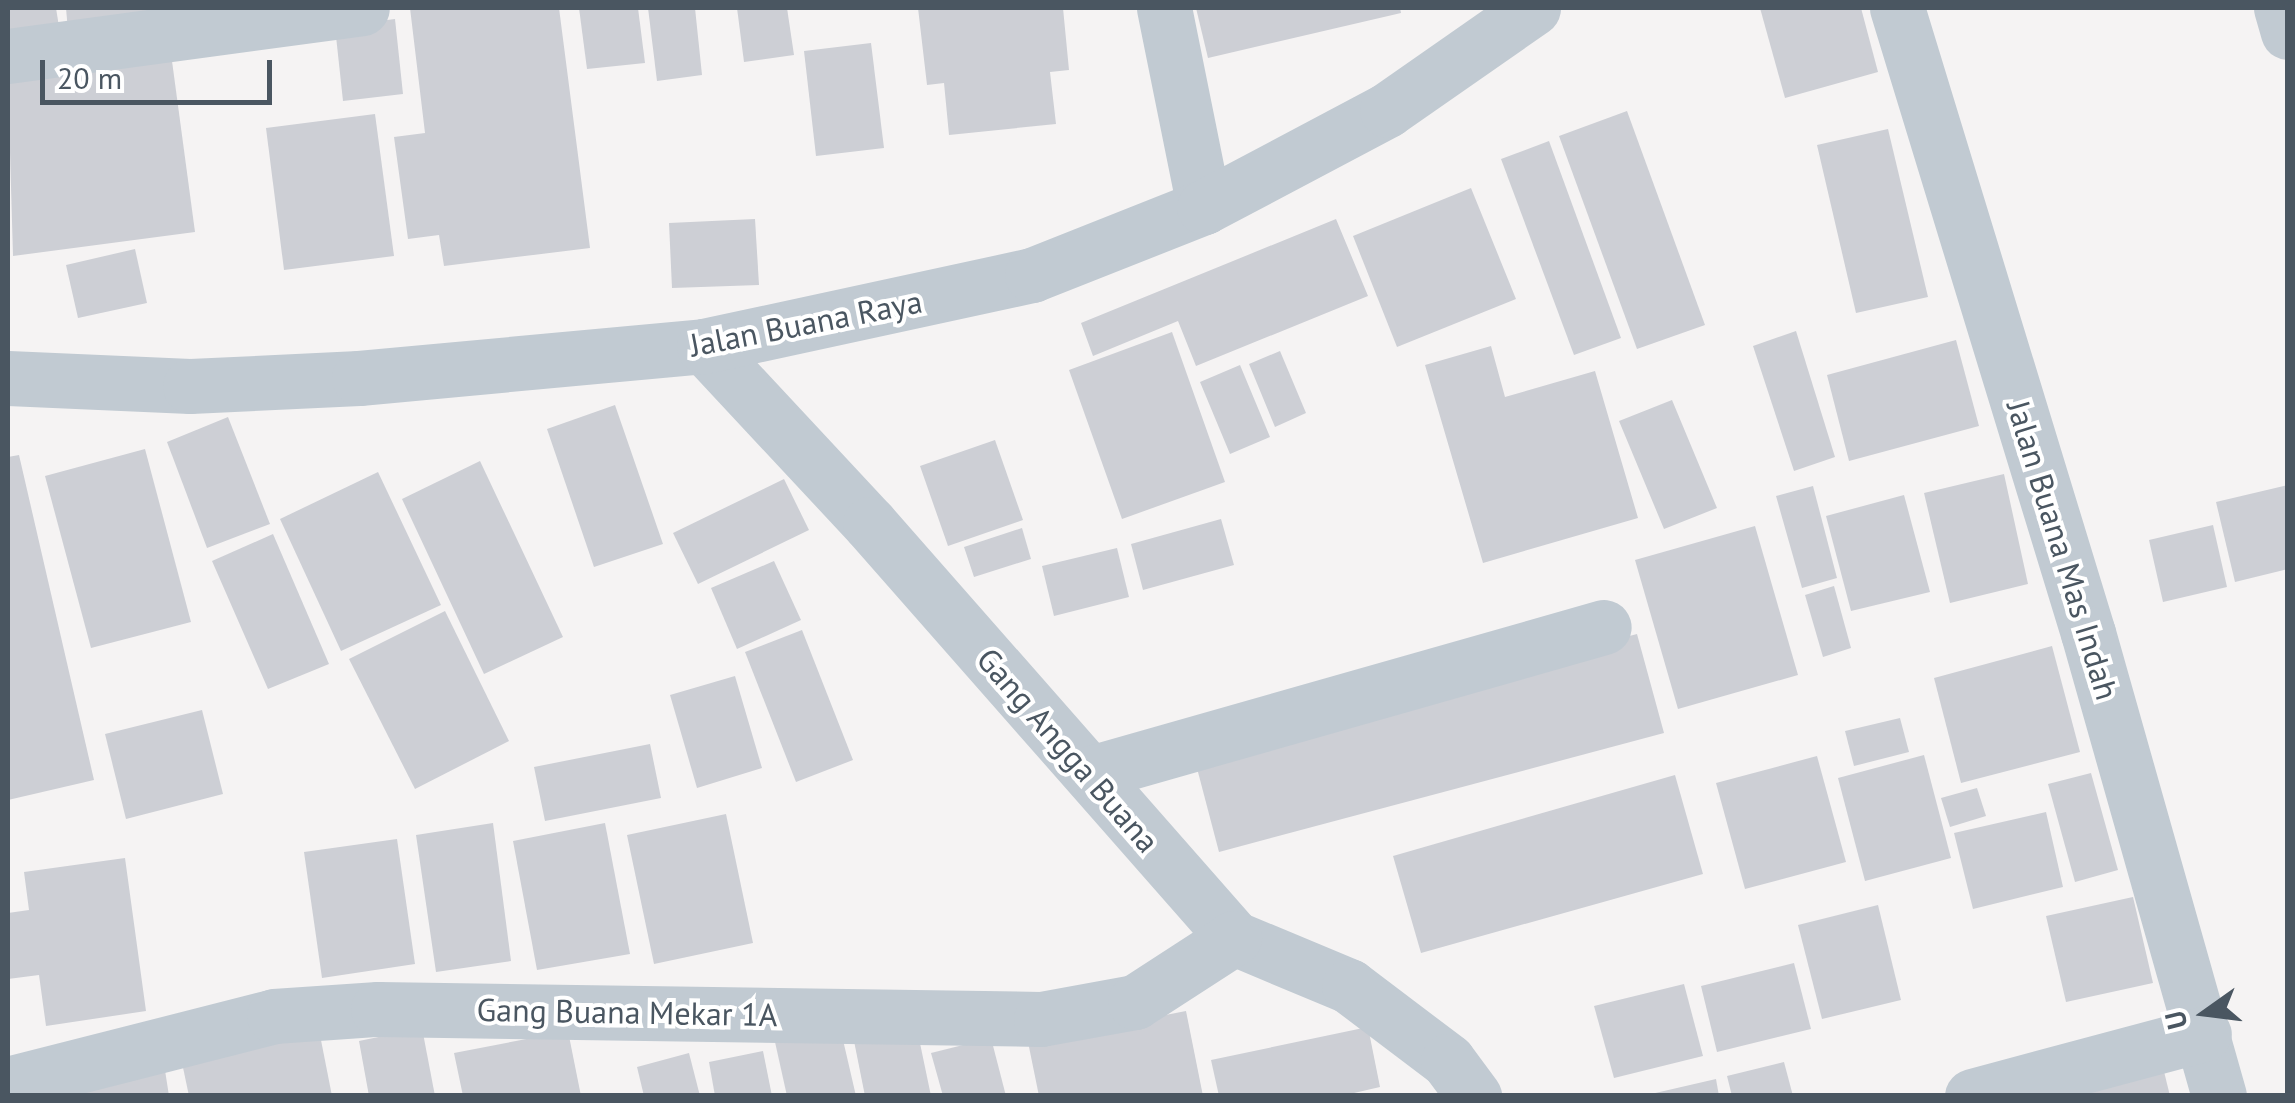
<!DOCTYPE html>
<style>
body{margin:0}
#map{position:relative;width:2295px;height:1103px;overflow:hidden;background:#f5f3f3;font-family:"PT Sans",sans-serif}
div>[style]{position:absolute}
.building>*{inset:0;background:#cdcfd5}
.minor>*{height:55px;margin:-27.5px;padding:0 27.5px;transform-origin:27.5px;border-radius:27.5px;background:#c1cad2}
.tertiary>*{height:55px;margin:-27.5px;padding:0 27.5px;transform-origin:27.5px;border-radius:27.5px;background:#c1cad2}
span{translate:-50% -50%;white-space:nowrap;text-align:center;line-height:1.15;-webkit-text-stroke:8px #fff;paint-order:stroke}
.street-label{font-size:32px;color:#4a5661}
.frame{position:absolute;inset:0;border:10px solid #4a5661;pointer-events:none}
.north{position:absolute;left:2155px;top:963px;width:100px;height:100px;-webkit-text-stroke:8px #fff;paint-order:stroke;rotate:256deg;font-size:28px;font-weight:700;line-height:40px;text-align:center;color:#4a5661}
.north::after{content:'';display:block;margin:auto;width:35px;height:45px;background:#4a5661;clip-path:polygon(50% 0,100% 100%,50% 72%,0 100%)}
.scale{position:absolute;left:40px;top:60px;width:232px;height:45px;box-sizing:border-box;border:5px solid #4a5661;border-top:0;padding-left:12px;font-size:30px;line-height:35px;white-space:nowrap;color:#4a5661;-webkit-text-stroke:8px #fff;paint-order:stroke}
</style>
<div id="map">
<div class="building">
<i style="clip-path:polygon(8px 8px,56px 8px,60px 33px,8px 39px)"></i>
<i style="clip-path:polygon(66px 8px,208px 8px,68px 31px)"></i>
<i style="clip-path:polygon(410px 8px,559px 8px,590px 248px,444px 266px,439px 235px,408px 239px,394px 137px,425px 133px)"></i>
<i style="clip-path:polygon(579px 8px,638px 8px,645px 63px,587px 69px)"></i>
<i style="clip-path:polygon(648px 8px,695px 8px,702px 75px,657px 81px)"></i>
<i style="clip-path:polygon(737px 8px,787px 8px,794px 55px,744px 62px)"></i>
<i style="clip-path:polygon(918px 8px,1063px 8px,1069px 70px,1050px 72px,1056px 124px,949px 135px,944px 83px,927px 85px)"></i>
<i style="clip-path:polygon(1196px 8px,1400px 8px,1401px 13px,1208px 58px)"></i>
<i style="clip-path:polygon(1760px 8px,1861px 8px,1878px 72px,1785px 98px)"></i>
<i style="clip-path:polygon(395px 19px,403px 94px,343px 101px,335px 27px)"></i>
<i style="clip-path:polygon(871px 43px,884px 148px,816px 156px,804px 51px)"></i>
<i style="clip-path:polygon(172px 61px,195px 232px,13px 256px,8px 83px)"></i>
<i style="clip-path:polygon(1627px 111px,1705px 325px,1637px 349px,1559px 136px)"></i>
<i style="clip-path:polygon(375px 114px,394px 256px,284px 270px,266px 128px)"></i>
<i style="clip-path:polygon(1888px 129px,1928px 297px,1856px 313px,1817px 145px)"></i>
<i style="clip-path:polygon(1549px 141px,1621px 338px,1574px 355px,1501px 159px)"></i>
<i style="clip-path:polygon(1471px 188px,1516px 299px,1397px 347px,1353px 236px)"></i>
<i style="clip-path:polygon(755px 219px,759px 285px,672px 288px,669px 223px)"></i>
<i style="clip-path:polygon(1336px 219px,1368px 296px,1196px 366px,1178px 321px,1093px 356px,1081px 323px)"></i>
<i style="clip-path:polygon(135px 249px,147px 303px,78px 318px,66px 265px)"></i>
<i style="clip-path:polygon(1796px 331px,1835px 457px,1794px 471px,1753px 346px)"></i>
<i style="clip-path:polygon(1172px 332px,1225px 482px,1122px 519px,1069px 370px)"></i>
<i style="clip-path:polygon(1956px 340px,1979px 426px,1849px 461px,1827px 375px)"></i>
<i style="clip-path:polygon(1491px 346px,1505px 397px,1595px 371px,1638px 518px,1483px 563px,1425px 365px)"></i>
<i style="clip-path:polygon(1280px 351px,1306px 413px,1275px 427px,1249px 364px)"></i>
<i style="clip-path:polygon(1240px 365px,1270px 437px,1230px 454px,1200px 382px)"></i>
<i style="clip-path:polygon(1672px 400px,1717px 508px,1664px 529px,1619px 421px)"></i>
<i style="clip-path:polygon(615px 405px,663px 544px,594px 567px,547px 429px)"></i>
<i style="clip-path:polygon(228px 417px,270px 524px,207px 548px,167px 442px)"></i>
<i style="clip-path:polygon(995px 440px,1023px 520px,948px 546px,920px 466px)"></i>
<i style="clip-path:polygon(145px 449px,191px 622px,91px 648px,45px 476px)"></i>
<i style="clip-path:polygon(19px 455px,94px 780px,8px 800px,8px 457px)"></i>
<i style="clip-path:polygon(480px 461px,563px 637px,484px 674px,402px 499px)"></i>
<i style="clip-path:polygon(378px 472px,441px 605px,341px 651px,280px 519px)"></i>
<i style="clip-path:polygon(2004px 474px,2028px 584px,1950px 603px,1924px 493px)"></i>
<i style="clip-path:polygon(784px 479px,809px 530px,698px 584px,673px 533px)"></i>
<i style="clip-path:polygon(2288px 485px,2288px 569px,2235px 582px,2216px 502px)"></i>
<i style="clip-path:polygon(1813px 486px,1837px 578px,1802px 588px,1776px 496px)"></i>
<i style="clip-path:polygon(1904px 495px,1930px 592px,1851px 611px,1826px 516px)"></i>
<i style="clip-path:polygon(1221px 519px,1234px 565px,1143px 590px,1131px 544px)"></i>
<i style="clip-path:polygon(2213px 525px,2227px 587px,2163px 602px,2149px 540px)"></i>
<i style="clip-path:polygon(1755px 526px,1798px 675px,1678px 709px,1635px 560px)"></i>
<i style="clip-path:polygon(1022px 528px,1031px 559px,974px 577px,964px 547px)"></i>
<i style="clip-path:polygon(273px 534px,329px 664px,268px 689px,212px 561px)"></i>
<i style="clip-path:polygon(1117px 548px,1129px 597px,1054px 616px,1042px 566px)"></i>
<i style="clip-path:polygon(774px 561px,801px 620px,737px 649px,711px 588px)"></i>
<i style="clip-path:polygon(1834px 586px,1851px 648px,1823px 657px,1805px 595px)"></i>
<i style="clip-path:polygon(445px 611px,509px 741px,415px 789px,349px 659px)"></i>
<i style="clip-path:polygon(802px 630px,853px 760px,796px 782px,745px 652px)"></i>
<i style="clip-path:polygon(1637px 634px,1664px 733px,1219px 852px,1193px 753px)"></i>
<i style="clip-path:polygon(2052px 646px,2080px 752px,1961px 783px,1934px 678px)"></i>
<i style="clip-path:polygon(735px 676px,762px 768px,697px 788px,670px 695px)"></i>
<i style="clip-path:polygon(202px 710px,223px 794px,126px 819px,105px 734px)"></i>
<i style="clip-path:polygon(1900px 718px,1909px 752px,1854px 766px,1845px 731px)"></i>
<i style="clip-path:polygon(650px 744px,661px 798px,545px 821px,534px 767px)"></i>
<i style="clip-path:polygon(1924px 755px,1951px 858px,1865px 881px,1838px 778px)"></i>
<i style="clip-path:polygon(1817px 756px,1846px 862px,1745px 889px,1716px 783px)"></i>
<i style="clip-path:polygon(2091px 773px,2118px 870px,2075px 882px,2048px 784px)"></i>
<i style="clip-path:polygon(1675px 775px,1703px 874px,1421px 953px,1393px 856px)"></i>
<i style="clip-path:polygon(1977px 788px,1986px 816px,1950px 827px,1941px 798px)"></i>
<i style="clip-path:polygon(2046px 812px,2063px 887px,1973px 909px,1954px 833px)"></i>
<i style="clip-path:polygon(726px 814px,753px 943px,654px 964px,627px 835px)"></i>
<i style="clip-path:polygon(493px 823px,511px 961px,436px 972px,416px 835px)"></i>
<i style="clip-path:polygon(605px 823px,630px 954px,537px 970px,513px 841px)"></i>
<i style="clip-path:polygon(397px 839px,415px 964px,322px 978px,304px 852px)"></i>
<i style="clip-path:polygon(125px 858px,146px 1011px,46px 1026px,39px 975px,8px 979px,8px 913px,29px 910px,24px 872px)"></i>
<i style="clip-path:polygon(2133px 897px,2153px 983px,2066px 1002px,2046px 916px)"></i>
<i style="clip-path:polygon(1878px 905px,1901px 1000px,1822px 1019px,1798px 925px)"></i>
<i style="clip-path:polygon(1794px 963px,1811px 1029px,1717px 1052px,1701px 986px)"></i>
<i style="clip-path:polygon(1684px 984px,1703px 1056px,1614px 1078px,1594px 1006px)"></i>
<i style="clip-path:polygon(1186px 1011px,1203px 1096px,1039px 1096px,1028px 1042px)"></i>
<i style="clip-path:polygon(916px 1024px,931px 1096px,865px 1096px,853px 1036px)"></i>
<i style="clip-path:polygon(840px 1027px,856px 1096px,787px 1096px,775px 1042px)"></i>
<i style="clip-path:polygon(1368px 1027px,1380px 1087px,1341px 1096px,1219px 1096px,1211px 1060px)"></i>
<i style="clip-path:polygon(422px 1028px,435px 1096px,369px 1096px,359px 1041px)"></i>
<i style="clip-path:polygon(319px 1030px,332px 1096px,189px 1096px,181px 1058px)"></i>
<i style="clip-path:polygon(568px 1031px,581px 1096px,463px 1096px,454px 1053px)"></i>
<i style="clip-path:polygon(991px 1038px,1006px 1096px,943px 1096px,931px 1053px)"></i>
<i style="clip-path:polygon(763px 1051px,772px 1096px,715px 1096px,709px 1062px)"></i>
<i style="clip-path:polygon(689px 1053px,700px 1096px,644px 1096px,637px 1067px)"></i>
<i style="clip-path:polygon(2160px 1055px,2170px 1096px,2060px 1096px)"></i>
<i style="clip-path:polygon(1784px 1062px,1793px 1096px,1732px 1096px,1727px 1076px)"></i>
<i style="clip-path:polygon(164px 1064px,169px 1096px,69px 1096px)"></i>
<i style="clip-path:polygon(1716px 1079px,1719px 1096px,1651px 1096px,1651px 1094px)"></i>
</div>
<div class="minor">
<i style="left:1164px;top:8px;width:203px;rotate:78.6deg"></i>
<i style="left:1897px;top:8px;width:654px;rotate:73.01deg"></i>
<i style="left:2088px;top:633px;width:481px;rotate:74.2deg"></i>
<i style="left:2281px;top:8px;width:25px;rotate:74deg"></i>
<i style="left:8px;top:56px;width:357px;rotate:-7.7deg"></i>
<i style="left:704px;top:346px;width:243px;rotate:47deg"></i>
<i style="left:870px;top:524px;width:551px;rotate:48.68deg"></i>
<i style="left:1234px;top:938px;width:125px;rotate:22.7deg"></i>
<i style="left:1349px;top:986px;width:124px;rotate:37.1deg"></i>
<i style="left:1448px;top:1061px;width:44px;rotate:53.4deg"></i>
<i style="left:1091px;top:773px;width:533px;rotate:-15.89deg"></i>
<i style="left:8px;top:1084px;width:275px;rotate:-14.3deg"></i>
<i style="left:274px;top:1016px;width:104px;rotate:-3.9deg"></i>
<i style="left:378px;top:1009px;width:663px;rotate:0.86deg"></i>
<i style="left:1041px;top:1019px;width:96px;rotate:-10.3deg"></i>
<i style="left:1135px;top:1002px;width:118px;rotate:-32.9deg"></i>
<i style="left:1972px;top:1096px;width:240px;rotate:-15deg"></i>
</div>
<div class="tertiary">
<i style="left:8px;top:378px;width:182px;rotate:2.5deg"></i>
<i style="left:190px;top:386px;width:169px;rotate:-2.7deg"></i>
<i style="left:359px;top:378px;width:346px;rotate:-5.3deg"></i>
<i style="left:704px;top:346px;width:336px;rotate:-12.2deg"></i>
<i style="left:1032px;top:275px;width:185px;rotate:-21.6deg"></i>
<i style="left:1204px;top:207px;width:207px;rotate:-27.9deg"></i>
<i style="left:1387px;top:110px;width:178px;rotate:-34.9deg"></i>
</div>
<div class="street-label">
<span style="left:806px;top:323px;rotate:-11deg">Jalan Buana Raya</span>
<span style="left:2063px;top:550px;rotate:73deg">Jalan Buana Mas Indah</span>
<span style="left:1068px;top:750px;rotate:49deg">Gang Angga Buana</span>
<span style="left:627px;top:1012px;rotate:1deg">Gang Buana Mekar 1A</span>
</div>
<div class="frame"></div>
<div class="north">U</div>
<div class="scale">20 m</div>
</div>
